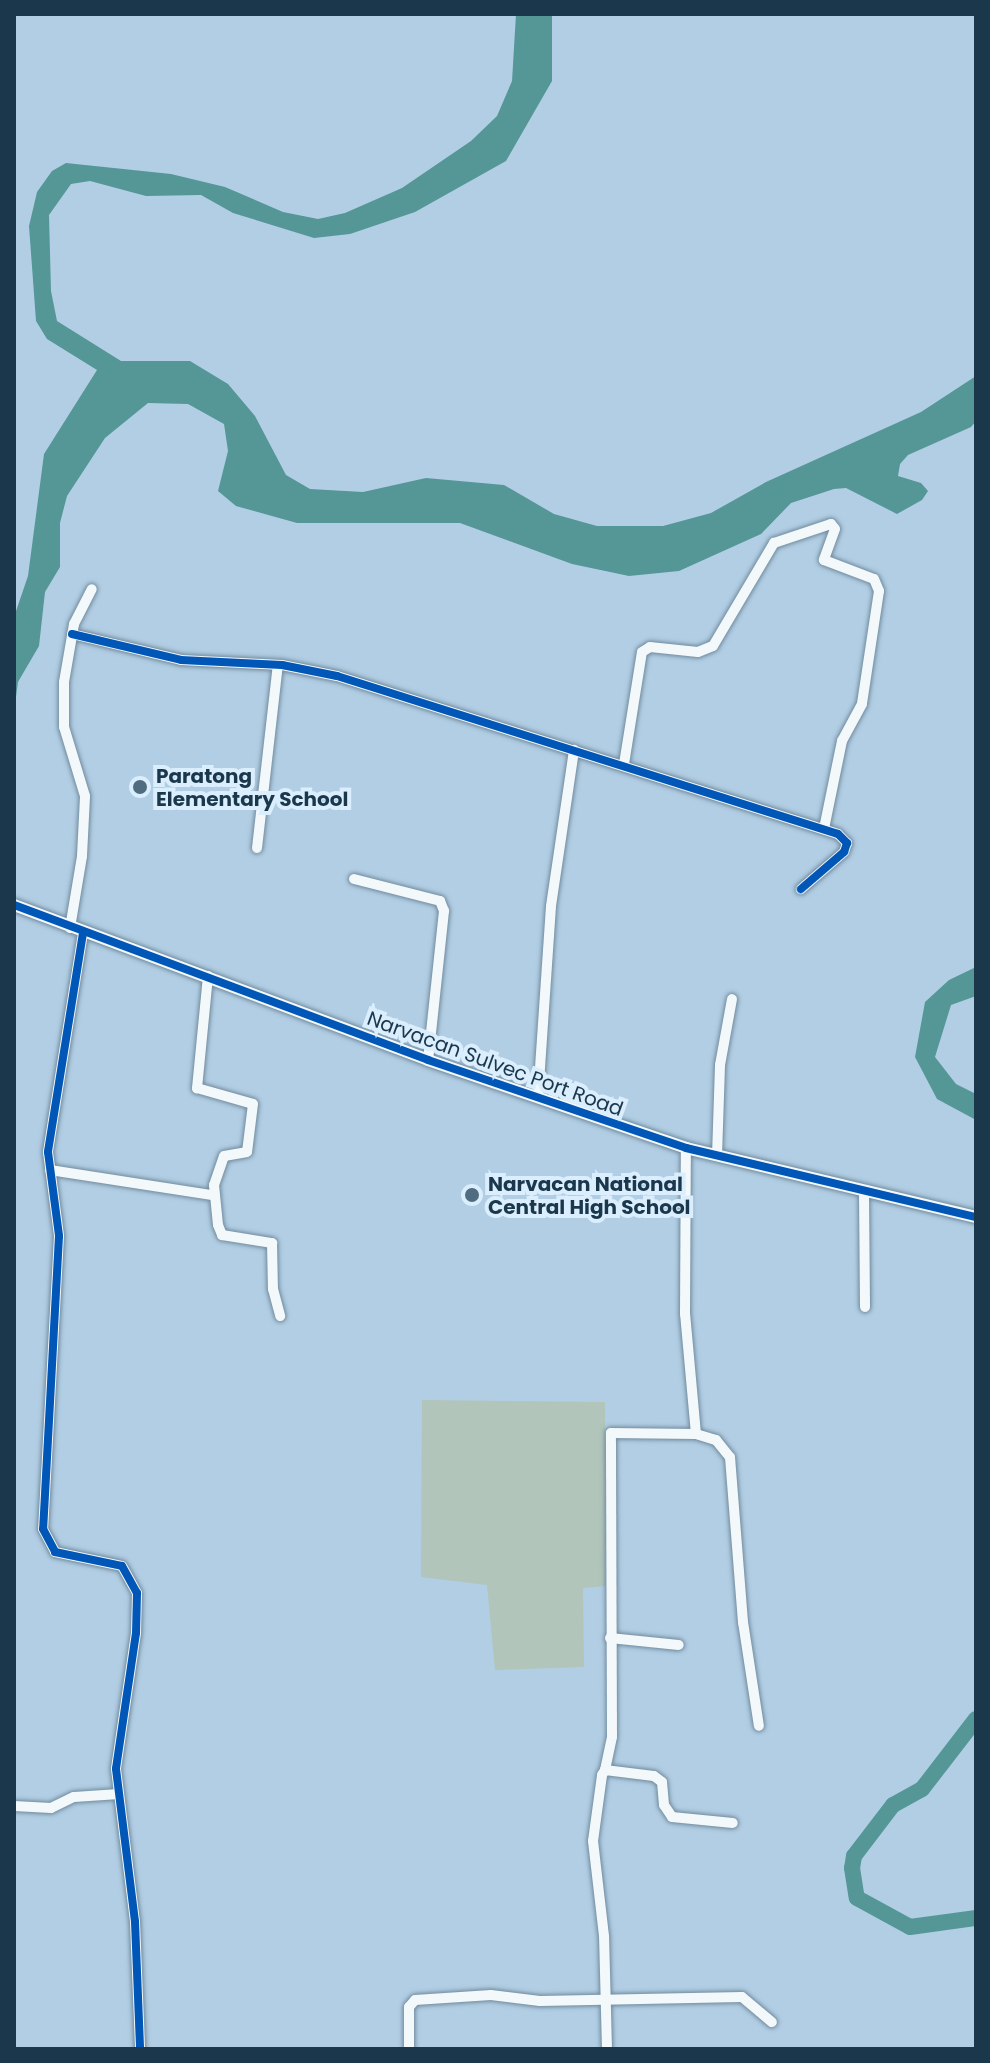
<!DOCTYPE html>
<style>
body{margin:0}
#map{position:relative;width:990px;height:2063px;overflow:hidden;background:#b2cee4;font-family:Poppins,sans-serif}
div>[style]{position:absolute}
.green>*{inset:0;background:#b1c5ba}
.water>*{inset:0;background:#549796}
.river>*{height:16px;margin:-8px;padding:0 8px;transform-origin:8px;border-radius:8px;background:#549796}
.roads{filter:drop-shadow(0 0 2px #718b9e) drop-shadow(0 0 2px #718b9e)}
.minor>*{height:10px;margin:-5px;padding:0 5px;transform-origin:5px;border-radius:5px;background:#f3f8fb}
.tertiary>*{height:12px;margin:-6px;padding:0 6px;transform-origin:6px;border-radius:6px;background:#f3f8fb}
.cycleway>*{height:8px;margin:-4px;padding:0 4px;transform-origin:4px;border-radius:4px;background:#0057b8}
.dots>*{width:22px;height:22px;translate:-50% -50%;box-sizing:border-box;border:4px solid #daeefd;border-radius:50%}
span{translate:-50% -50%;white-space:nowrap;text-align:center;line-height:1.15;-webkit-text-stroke:8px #daeefd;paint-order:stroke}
.poi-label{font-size:20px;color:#1b374c;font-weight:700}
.left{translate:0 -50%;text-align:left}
.street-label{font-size:20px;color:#1b374c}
.frame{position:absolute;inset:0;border:16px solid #1b374c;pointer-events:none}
</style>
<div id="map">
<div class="green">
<i style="clip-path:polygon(422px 1400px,605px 1402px,606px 1586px,583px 1588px,584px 1667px,495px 1670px,487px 1585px,421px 1577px)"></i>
</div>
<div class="water">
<i style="clip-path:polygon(516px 14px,552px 14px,552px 81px,506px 161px,415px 212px,350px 234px,314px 238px,233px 213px,201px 195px,146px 196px,90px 181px,71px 184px,49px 215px,51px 291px,57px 321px,121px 361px,190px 361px,228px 384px,255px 416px,286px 475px,310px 489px,363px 492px,426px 478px,504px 485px,554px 514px,597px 526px,663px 526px,711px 513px,766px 482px,921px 412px,976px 376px,976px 421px,971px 427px,908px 455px,900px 464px,898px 476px,921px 483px,928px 491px,922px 500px,897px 514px,846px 488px,834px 489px,791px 503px,761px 534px,679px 571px,629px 576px,572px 564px,460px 523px,297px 523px,236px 506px,218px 491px,228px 451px,224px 424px,188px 404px,148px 403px,105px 438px,67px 496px,60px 523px,60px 567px,45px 592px,39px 646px,18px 682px,14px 712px,14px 617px,28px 576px,44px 454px,97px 370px,47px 339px,36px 321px,29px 226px,37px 192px,52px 171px,66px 163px,171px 174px,225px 187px,283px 212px,318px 219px,345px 213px,402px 188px,471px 141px,497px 116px,512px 81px)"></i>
<i style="clip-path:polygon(976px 967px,976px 996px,951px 1005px,935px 1057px,956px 1084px,976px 1094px,976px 1120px,937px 1099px,915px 1057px,925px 1002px,949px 980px)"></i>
</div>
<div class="river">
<i style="left:976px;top:1719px;width:88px;rotate:127.6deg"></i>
<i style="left:922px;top:1789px;width:33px;rotate:151deg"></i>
<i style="left:893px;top:1805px;width:64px;rotate:127.4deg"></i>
<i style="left:854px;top:1856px;width:12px;rotate:99deg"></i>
<i style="left:852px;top:1868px;width:30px;rotate:81deg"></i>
<i style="left:857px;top:1898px;width:60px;rotate:28.7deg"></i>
<i style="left:910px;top:1927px;width:67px;rotate:-7.8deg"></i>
</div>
<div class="roads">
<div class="minor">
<i style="left:72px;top:634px;width:112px;rotate:13.4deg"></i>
<i style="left:181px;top:660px;width:101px;rotate:2.8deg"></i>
<i style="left:282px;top:665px;width:56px;rotate:11.3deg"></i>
<i style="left:337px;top:676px;width:525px;rotate:17.5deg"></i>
<i style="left:838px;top:834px;width:13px;rotate:45deg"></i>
<i style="left:847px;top:843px;width:9px;rotate:108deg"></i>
<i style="left:844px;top:852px;width:57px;rotate:139.3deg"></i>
<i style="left:624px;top:764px;width:113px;rotate:-80.9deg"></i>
<i style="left:642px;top:652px;width:9px;rotate:-32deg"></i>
<i style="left:650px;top:647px;width:48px;rotate:5.9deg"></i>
<i style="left:698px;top:652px;width:16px;rotate:-22deg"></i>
<i style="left:713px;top:646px;width:120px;rotate:-59.4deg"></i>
<i style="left:774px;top:543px;width:60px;rotate:-18.4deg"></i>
<i style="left:831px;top:524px;width:6px;rotate:51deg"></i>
<i style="left:835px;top:529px;width:33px;rotate:110deg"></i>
<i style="left:824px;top:560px;width:53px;rotate:20.8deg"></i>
<i style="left:874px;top:579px;width:13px;rotate:67deg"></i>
<i style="left:879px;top:591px;width:114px;rotate:98.6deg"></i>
<i style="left:862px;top:704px;width:42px;rotate:118.4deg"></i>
<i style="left:842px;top:741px;width:90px;rotate:101.6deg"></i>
<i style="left:257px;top:848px;width:184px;rotate:-83.5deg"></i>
<i style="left:354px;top:879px;width:89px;rotate:14.3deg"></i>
<i style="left:440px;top:901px;width:11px;rotate:68deg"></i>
<i style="left:444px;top:911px;width:150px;rotate:96.1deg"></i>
<i style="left:70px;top:928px;width:73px;rotate:-80.5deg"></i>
<i style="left:82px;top:856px;width:60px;rotate:-87.1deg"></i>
<i style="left:85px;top:796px;width:72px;rotate:-106.9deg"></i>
<i style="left:64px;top:727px;width:45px;rotate:-90deg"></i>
<i style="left:64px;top:682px;width:59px;rotate:-80.2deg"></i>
<i style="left:74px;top:624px;width:39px;rotate:-63deg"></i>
<i style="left:83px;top:933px;width:222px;rotate:99.1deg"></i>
<i style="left:48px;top:1152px;width:85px;rotate:82.5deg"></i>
<i style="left:59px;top:1236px;width:293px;rotate:93.1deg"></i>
<i style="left:43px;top:1529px;width:26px;rotate:62deg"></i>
<i style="left:55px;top:1552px;width:68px;rotate:11.8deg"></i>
<i style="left:122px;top:1566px;width:31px;rotate:61deg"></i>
<i style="left:137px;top:1593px;width:40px;rotate:91.4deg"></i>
<i style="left:136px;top:1633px;width:137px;rotate:98.4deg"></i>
<i style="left:116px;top:1769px;width:154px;rotate:82.9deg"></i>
<i style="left:135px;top:1922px;width:127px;rotate:87.7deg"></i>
<i style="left:208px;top:976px;width:113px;rotate:95.6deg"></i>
<i style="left:197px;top:1088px;width:58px;rotate:15.9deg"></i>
<i style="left:253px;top:1104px;width:48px;rotate:97.1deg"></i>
<i style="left:247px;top:1152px;width:23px;rotate:170deg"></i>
<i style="left:224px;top:1156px;width:31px;rotate:109deg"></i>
<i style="left:214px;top:1185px;width:40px;rotate:84.3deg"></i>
<i style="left:218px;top:1225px;width:11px;rotate:68deg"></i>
<i style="left:222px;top:1235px;width:51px;rotate:9.1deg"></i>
<i style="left:272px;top:1243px;width:46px;rotate:88.8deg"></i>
<i style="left:273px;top:1289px;width:28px;rotate:75deg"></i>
<i style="left:538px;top:1097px;width:191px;rotate:-86.1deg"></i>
<i style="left:551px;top:906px;width:158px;rotate:-81.6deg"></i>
<i style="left:717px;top:1156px;width:91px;rotate:-88.1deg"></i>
<i style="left:720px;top:1065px;width:67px;rotate:-79.7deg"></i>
<i style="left:50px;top:1170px;width:164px;rotate:8.8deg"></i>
<i style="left:864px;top:1192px;width:115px;rotate:89.5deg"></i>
<i style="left:696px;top:1434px;width:21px;rotate:17deg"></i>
<i style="left:716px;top:1440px;width:22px;rotate:51deg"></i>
<i style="left:730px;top:1457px;width:166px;rotate:85.5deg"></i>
<i style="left:743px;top:1622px;width:105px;rotate:81.3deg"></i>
<i style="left:610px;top:1638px;width:69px;rotate:5.8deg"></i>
<i style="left:605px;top:1770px;width:34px;rotate:-78deg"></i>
<i style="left:612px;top:1737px;width:304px;rotate:-90.2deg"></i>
<i style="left:611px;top:1433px;width:85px;rotate:0.7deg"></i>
<i style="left:696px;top:1434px;width:121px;rotate:-95.2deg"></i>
<i style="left:685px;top:1314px;width:166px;rotate:-89.7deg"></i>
<i style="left:14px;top:1806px;width:37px;rotate:3deg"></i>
<i style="left:51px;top:1808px;width:25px;rotate:-26deg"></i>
<i style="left:74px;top:1797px;width:45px;rotate:-3.8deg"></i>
<i style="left:409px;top:2049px;width:42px;rotate:-90deg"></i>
<i style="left:409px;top:2007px;width:9px;rotate:-49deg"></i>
<i style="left:415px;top:2000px;width:76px;rotate:-3.8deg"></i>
<i style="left:491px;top:1995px;width:49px;rotate:7deg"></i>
<i style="left:540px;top:2001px;width:202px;rotate:-1.1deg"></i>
<i style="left:742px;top:1997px;width:39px;rotate:40deg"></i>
<i style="left:607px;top:2049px;width:113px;rotate:-91.5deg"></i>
<i style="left:604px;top:1936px;width:96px;rotate:-96.6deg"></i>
<i style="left:593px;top:1841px;width:67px;rotate:-82.2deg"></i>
<i style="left:602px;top:1775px;width:6px;rotate:-59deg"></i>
<i style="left:605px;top:1770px;width:49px;rotate:7deg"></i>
<i style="left:654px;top:1776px;width:10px;rotate:37deg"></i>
<i style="left:662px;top:1782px;width:23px;rotate:85deg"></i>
<i style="left:664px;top:1805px;width:14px;rotate:56deg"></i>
<i style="left:672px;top:1817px;width:61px;rotate:5.6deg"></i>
</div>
<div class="tertiary">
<i style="left:14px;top:905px;width:442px;rotate:20.5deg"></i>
<i style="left:428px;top:1060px;width:273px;rotate:18.8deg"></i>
<i style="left:686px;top:1148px;width:298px;rotate:13.4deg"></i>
</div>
</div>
<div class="cycleway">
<i style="left:72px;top:634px;width:112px;rotate:13.4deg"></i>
<i style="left:181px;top:660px;width:101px;rotate:2.8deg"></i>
<i style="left:282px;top:665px;width:56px;rotate:11.3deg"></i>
<i style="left:337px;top:676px;width:525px;rotate:17.5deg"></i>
<i style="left:838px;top:834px;width:13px;rotate:45deg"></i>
<i style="left:847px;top:843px;width:9px;rotate:108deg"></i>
<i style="left:844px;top:852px;width:57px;rotate:139.3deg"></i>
<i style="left:14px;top:905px;width:442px;rotate:20.5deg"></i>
<i style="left:428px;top:1060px;width:273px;rotate:18.8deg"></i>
<i style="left:686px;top:1148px;width:298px;rotate:13.4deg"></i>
<i style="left:83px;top:933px;width:222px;rotate:99.1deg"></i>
<i style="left:48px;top:1152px;width:85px;rotate:82.5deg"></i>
<i style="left:59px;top:1236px;width:293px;rotate:93.1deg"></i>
<i style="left:43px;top:1529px;width:26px;rotate:62deg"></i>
<i style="left:55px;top:1552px;width:68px;rotate:11.8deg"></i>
<i style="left:122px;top:1566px;width:31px;rotate:61deg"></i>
<i style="left:137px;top:1593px;width:40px;rotate:91.4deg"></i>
<i style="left:136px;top:1633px;width:137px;rotate:98.4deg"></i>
<i style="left:116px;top:1769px;width:154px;rotate:82.9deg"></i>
<i style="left:135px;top:1922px;width:127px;rotate:87.7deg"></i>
</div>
<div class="dots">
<i style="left:140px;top:787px;background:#506c81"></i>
<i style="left:472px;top:1195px;background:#506c81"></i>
</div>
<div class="poi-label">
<span class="left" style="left:156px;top:788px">Paratong<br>Elementary School</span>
<span class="left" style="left:488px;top:1196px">Narvacan National<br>Central High School</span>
</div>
<div class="street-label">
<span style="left:495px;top:1064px;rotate:20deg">Narvacan Sulvec Port Road</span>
</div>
<div class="frame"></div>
</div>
